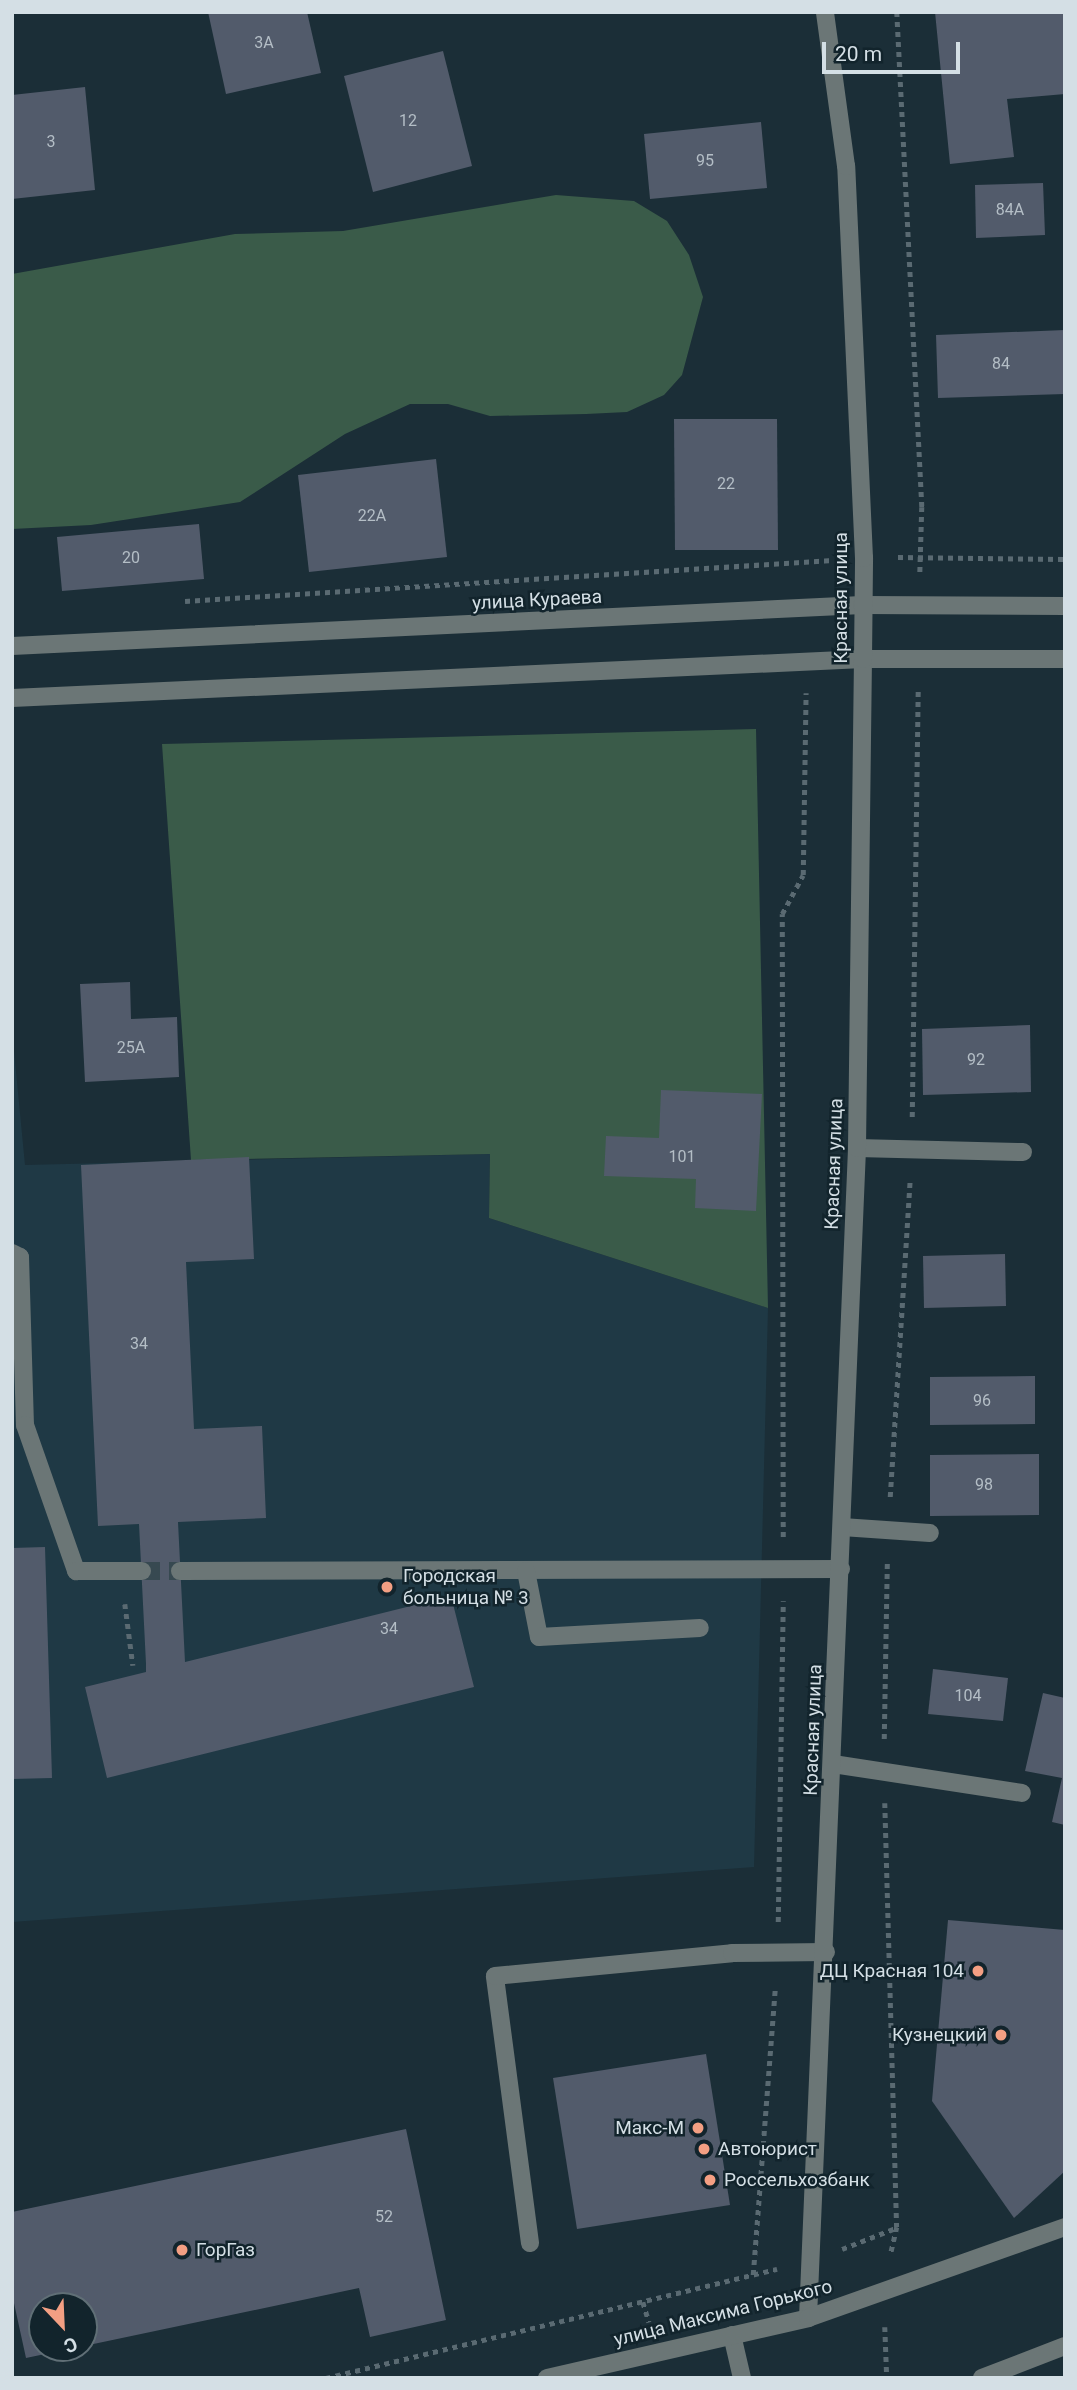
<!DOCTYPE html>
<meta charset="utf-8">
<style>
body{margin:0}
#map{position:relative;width:1077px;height:2390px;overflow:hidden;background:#1b2e37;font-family:Roboto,sans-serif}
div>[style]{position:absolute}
.built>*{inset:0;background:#1f3945}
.green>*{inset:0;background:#3a5b49}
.building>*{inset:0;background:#525b6b}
.minor-tunnel>*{height:18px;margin-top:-9px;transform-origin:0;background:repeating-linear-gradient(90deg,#374951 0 18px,transparent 0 27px)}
.path>*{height:4.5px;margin-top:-2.25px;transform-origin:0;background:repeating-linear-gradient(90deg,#5a6a72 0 5px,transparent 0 10px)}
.minor>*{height:18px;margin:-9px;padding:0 9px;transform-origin:9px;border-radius:9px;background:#6b7676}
.dots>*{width:19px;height:19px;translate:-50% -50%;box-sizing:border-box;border:4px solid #12242c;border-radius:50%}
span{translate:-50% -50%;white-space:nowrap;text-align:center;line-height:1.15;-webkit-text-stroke:5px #12242c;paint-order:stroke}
.number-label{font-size:16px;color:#b4bec6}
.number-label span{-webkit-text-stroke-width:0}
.street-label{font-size:19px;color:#d4dfe5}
.poi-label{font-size:19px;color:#d4dfe5}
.left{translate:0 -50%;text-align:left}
.right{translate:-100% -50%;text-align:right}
.frame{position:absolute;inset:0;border:14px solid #d4dfe5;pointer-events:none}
.north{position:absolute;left:28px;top:2292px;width:70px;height:70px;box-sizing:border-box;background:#12242c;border:2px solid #606f76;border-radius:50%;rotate:157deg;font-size:19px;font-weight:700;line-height:28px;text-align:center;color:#d4dfe5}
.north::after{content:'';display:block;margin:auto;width:24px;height:32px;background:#f39f83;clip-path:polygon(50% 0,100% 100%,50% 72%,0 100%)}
.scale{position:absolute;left:822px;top:42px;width:138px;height:32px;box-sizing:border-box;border:4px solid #d4dfe5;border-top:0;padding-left:9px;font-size:21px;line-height:24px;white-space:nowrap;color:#d4dfe5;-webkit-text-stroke:5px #12242c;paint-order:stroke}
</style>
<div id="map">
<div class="built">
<i style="clip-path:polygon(12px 1030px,25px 1165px,490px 1154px,489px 1218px,768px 1308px,754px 1867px,12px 1922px)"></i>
</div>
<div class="green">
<i style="clip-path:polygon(556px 195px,634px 201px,667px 221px,689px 255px,703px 297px,682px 375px,664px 395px,627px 412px,586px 414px,490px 416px,448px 404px,410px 404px,345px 434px,240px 502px,91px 525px,12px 529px,12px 274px,235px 234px,343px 231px)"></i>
<i style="clip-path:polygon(756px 729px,768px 1308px,489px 1218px,490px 1154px,191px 1160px,162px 744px)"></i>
</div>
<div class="building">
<i style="clip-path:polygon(208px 12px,307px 12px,321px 73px,226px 94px)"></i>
<i style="clip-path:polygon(935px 12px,1065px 12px,1065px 94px,1007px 99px,1014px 157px,950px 164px)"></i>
<i style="clip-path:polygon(443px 51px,472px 166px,373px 192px,344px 76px)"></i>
<i style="clip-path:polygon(85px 87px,95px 190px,12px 199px,12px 95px)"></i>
<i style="clip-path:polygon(761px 122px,767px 188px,650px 199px,644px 134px)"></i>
<i style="clip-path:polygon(1043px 183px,1045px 235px,976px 238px,975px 185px)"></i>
<i style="clip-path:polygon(1065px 330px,1065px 394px,938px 398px,936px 335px)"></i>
<i style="clip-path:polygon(674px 419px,777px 419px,778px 550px,675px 550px)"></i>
<i style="clip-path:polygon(436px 459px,447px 557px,309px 572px,298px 475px)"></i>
<i style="clip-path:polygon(199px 524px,204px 579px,62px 591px,57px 537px)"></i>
<i style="clip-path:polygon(130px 982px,131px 1019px,177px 1017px,179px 1077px,85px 1082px,80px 984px)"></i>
<i style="clip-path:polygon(1030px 1025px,1031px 1092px,923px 1095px,922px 1029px)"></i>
<i style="clip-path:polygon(661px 1090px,762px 1094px,756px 1211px,695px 1208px,696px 1179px,604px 1176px,606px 1136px,659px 1138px)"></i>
<i style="clip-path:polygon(249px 1157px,254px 1259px,186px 1262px,194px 1429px,262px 1426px,266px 1518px,178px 1522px,185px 1662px,451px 1596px,474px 1687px,107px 1778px,85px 1687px,146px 1672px,146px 1664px,139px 1524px,98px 1526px,81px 1165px)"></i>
<i style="clip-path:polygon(1005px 1254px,1006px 1306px,924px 1308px,923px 1256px)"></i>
<i style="clip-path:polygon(1035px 1376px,1035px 1424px,930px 1425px,930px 1377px)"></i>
<i style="clip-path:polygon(1039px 1454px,1039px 1515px,930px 1516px,930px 1455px)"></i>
<i style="clip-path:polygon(45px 1547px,52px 1778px,12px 1779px,12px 1548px)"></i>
<i style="clip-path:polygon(933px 1669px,1008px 1678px,1003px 1721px,928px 1714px)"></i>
<i style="clip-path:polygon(1043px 1693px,1065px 1698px,1065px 1825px,1052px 1822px,1062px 1778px,1025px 1771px)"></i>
<i style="clip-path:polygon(948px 1920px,1065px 1930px,1065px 2171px,1014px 2218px,932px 2101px)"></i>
<i style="clip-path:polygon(706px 2054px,730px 2205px,577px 2229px,553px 2078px)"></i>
<i style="clip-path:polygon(406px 2129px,446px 2320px,370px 2337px,359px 2288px,84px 2346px,84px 2306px,42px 2306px,42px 2348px,69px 2349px,26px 2358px,12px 2294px,12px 2212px)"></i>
</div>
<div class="minor-tunnel">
<i style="left:142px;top:1571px;width:38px"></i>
</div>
<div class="path">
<i style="left:897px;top:12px;width:496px;rotate:87.1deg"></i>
<i style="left:922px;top:507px;width:67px;rotate:91.7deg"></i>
<i style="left:898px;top:557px;width:167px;rotate:0.7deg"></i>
<i style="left:185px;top:601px;width:649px;rotate:-3.62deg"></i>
<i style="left:912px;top:1117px;width:426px;rotate:-89.2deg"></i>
<i style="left:890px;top:1497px;width:317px;rotate:-86.4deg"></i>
<i style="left:783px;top:1537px;width:623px;rotate:-90.09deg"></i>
<i style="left:782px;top:914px;width:44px;rotate:-61.7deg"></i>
<i style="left:803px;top:875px;width:182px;rotate:-89.1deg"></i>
<i style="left:125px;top:1604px;width:62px;rotate:82.5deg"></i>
<i style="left:884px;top:1739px;width:177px;rotate:-89deg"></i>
<i style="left:885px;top:1803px;width:424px;rotate:88.4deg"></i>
<i style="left:897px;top:2227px;width:26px;rotate:103deg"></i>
<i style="left:778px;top:1922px;width:321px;rotate:-89.1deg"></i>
<i style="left:842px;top:2249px;width:58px;rotate:-21.3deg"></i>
<i style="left:753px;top:2275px;width:290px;rotate:-85.6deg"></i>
<i style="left:643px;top:2302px;width:21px;rotate:73deg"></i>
<i style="left:885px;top:2327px;width:51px;rotate:87.8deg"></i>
<i style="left:326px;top:2378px;width:464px;rotate:-13.6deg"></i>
</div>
<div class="minor">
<i style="left:12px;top:646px;width:851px;rotate:-2.76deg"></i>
<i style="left:862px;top:605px;width:203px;rotate:0.3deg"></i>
<i style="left:12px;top:698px;width:852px;rotate:-2.62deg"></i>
<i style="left:863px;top:659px;width:202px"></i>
<i style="left:857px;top:1148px;width:166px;rotate:1.4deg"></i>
<i style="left:12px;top:1253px;width:9px;rotate:27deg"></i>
<i style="left:20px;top:1257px;width:168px;rotate:88.3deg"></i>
<i style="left:25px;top:1425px;width:155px;rotate:70.7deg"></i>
<i style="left:76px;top:1571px;width:66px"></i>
<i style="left:842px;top:1527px;width:88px;rotate:3.9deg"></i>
<i style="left:180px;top:1571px;width:661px;rotate:-0.17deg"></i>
<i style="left:526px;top:1571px;width:67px;rotate:78.9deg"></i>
<i style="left:539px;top:1637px;width:161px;rotate:-3.2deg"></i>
<i style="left:833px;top:1764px;width:191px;rotate:8.7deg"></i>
<i style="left:530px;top:2243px;width:269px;rotate:-97.5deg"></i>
<i style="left:495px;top:1976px;width:238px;rotate:-5.5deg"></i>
<i style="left:732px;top:1953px;width:94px;rotate:-0.6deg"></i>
<i style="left:808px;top:2318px;width:1171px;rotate:-87.6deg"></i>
<i style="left:857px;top:1148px;width:489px;rotate:-89.3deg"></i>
<i style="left:863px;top:659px;width:101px;rotate:-89.4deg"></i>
<i style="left:864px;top:558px;width:392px;rotate:-92.6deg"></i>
<i style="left:846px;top:166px;width:155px;rotate:-97.8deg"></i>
<i style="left:732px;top:2335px;width:44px;rotate:76.9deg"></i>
<i style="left:547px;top:2378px;width:268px;rotate:-12.9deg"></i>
<i style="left:808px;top:2318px;width:273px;rotate:-19.5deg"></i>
<i style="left:982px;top:2378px;width:89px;rotate:-21.1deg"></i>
</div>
<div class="dots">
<i style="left:387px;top:1587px;background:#f39f83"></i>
<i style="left:978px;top:1971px;background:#f39f83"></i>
<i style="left:1001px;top:2035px;background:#f39f83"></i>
<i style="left:698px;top:2128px;background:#f39f83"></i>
<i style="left:704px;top:2149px;background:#f39f83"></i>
<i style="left:710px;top:2180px;background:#f39f83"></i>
<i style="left:182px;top:2250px;background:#f39f83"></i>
</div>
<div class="number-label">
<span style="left:264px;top:43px">3А</span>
<span style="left:408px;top:121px">12</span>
<span style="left:51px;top:142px">3</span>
<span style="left:705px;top:161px">95</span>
<span style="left:1010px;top:210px">84А</span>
<span style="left:1001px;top:364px">84</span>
<span style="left:726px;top:484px">22</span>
<span style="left:372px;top:516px">22А</span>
<span style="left:131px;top:558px">20</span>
<span style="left:131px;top:1048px">25А</span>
<span style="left:976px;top:1060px">92</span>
<span style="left:682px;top:1157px">101</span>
<span style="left:139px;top:1344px">34</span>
<span style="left:982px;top:1401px">96</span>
<span style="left:984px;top:1485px">98</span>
<span style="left:389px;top:1629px">34</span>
<span style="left:968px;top:1696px">104</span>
<span style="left:384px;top:2217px">52</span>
</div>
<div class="street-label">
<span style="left:841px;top:598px;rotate:-90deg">Красная улица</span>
<span style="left:537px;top:600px;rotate:-3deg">улица Кураева</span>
<span style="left:834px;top:1164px;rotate:-88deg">Красная улица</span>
<span style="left:813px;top:1730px;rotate:-88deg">Красная улица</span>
<span style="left:723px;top:2313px;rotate:-14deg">улица Максима Горького</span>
</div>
<div class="poi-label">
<span class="left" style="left:403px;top:1587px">Городская<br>больница № 3</span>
<span class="right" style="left:964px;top:1971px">ДЦ Красная 104</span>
<span class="right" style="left:987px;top:2035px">Кузнецкий</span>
<span class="right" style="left:684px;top:2128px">Макс-М</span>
<span class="left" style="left:718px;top:2149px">Автоюрист</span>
<span class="left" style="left:724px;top:2180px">Россельхозбанк</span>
<span class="left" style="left:196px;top:2250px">ГорГаз</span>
</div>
<div class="frame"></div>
<div class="north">С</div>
<div class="scale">20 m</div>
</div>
